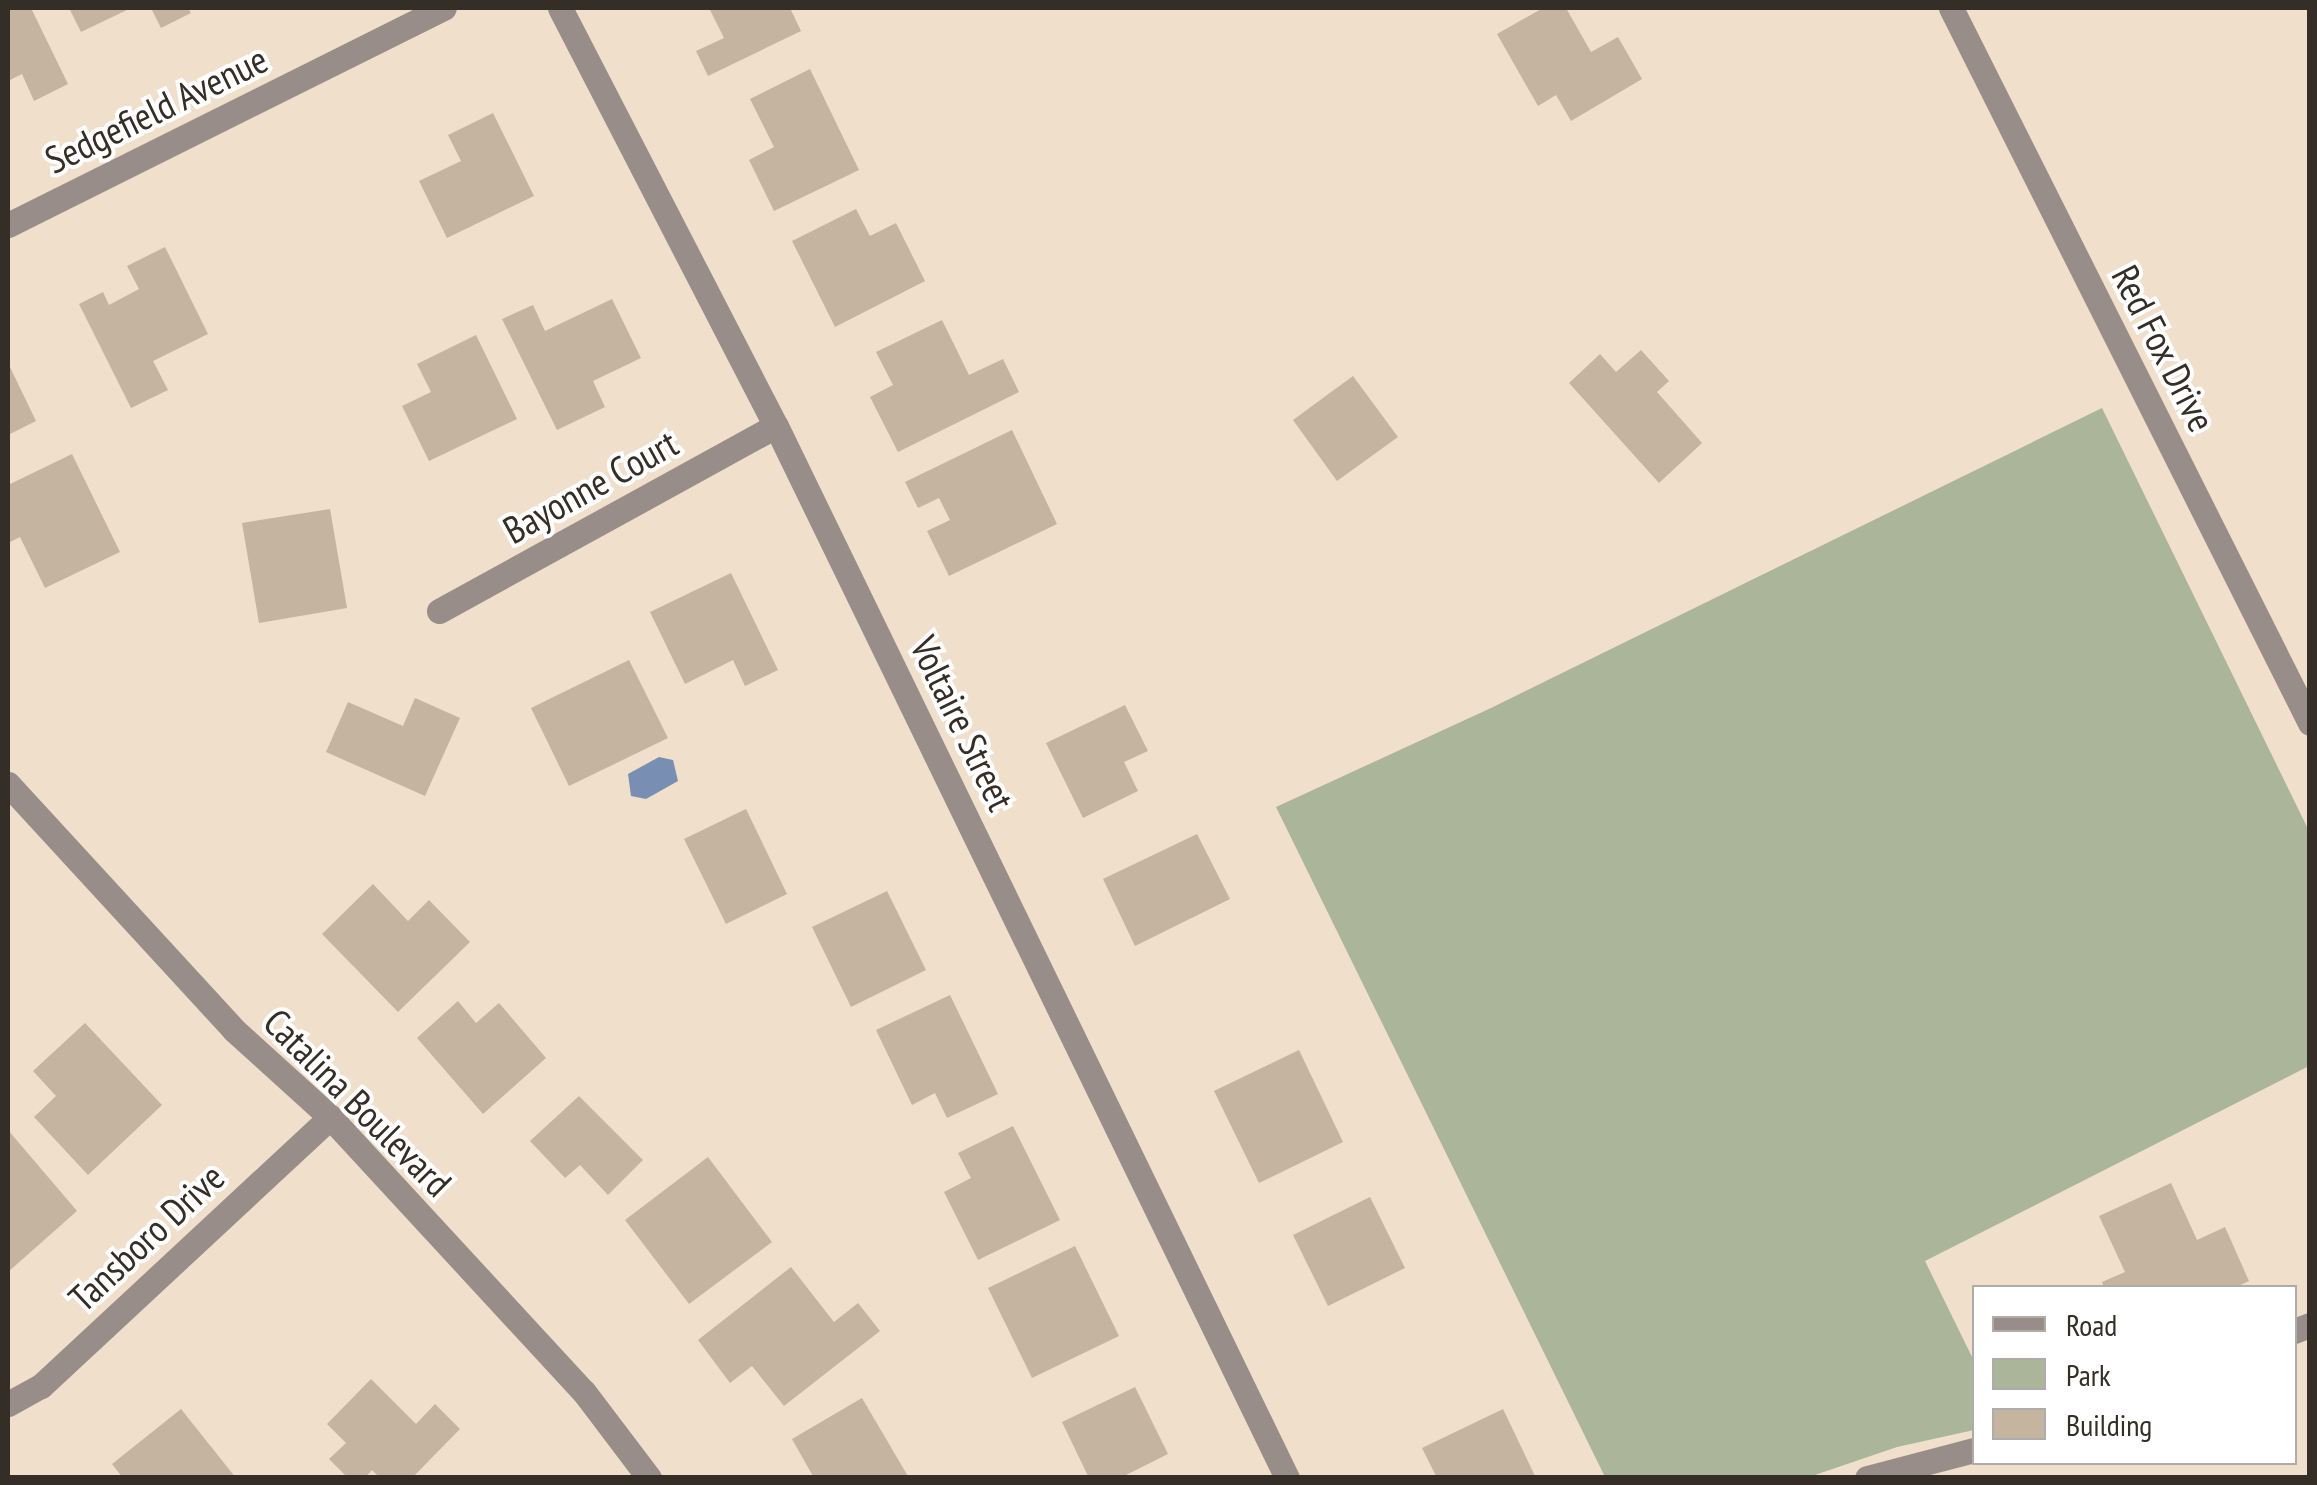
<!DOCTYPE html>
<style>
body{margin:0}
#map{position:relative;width:2317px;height:1485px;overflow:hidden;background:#f0dfcb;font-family:"PT Sans Narrow",sans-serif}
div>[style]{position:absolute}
.green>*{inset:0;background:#aab599}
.water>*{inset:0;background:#788fb3}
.building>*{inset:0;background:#c4b4a0}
.minor>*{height:25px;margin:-12.5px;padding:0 12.5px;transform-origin:12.5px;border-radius:12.5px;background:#988d88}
span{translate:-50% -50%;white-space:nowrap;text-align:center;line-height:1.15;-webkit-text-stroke:8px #fff;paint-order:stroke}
.street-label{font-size:38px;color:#352e27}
.frame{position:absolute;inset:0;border:10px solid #352e27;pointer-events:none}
.legend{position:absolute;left:1972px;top:1285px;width:325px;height:180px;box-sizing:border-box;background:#fff;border:2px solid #aeaba9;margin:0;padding:12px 18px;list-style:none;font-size:30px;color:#352e27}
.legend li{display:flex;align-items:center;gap:20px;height:50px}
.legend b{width:50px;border:2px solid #aeaba9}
</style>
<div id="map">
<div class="green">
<i style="clip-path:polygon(2102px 408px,2309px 831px,2309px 1066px,1925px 1261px,1974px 1361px,1974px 1430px,1897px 1447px,1809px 1477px,1605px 1477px,1276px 807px,1491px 708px)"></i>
</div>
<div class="water">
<i style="clip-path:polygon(659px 757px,673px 760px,678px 781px,646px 799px,631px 796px,628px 774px)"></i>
</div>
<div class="building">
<i style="clip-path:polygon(8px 8px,31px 8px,68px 84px,34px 101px,22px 74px,8px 81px)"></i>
<i style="clip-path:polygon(69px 8px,131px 8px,81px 32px)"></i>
<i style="clip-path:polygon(151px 8px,188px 8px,191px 13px,161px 28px)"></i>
<i style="clip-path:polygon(709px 8px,790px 8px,801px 31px,708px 76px,696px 51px,724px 38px)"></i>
<i style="clip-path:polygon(1543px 8px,1566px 8px,1591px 52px,1618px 37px,1642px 79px,1571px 121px,1556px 95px,1538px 106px,1497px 34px)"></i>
<i style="clip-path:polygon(810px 69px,859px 170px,774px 211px,749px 160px,774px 147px,750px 99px)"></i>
<i style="clip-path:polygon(493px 113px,534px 196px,447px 238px,419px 181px,461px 161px,448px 135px)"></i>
<i style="clip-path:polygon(856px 209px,870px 236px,896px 223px,925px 281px,835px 327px,792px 241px)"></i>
<i style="clip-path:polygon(165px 247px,208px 334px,153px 361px,168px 390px,131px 408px,79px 304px,103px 292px,109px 305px,139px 289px,127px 266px)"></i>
<i style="clip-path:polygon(612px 299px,641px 358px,593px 381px,605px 407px,557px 430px,502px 319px,533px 305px,545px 331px)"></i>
<i style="clip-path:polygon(942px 320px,969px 375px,1003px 359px,1019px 392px,898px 452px,870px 397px,893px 385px,876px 352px)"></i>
<i style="clip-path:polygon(476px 335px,517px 419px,429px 461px,402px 406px,431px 392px,417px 364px)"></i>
<i style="clip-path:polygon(1641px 350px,1669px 381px,1657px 392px,1702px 443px,1659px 483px,1569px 383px,1600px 354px,1616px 372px)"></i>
<i style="clip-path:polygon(8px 363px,36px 421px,8px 435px)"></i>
<i style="clip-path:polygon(1353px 376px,1398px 437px,1337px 481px,1293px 420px)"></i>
<i style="clip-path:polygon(1012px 430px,1057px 524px,949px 576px,927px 531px,950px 520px,939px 498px,918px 508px,905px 482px)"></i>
<i style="clip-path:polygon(72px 454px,120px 552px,45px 588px,20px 537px,8px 543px,8px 485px)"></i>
<i style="clip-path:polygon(330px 509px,347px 608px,259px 623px,242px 523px)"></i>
<i style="clip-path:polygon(731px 573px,778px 670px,745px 686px,733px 660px,685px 684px,650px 612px)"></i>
<i style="clip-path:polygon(629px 660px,668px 738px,569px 786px,531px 708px)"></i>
<i style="clip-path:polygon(415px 698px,460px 718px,425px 796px,326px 752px,348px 702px,403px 726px)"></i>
<i style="clip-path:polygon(1125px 705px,1148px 751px,1124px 762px,1138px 791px,1083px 818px,1046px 743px)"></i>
<i style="clip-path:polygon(746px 809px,787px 894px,726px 924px,684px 839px)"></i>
<i style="clip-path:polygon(1197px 834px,1230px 899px,1135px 946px,1103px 879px)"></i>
<i style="clip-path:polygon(373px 884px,408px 921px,429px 900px,470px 942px,398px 1012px,322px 934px)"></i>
<i style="clip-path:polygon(887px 891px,926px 970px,851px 1007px,812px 927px)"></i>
<i style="clip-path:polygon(950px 995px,998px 1094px,947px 1118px,935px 1093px,912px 1105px,876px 1030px)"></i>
<i style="clip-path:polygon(458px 1001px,476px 1023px,499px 1003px,546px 1058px,483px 1114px,417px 1038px)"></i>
<i style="clip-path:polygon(85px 1023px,162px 1105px,88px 1175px,34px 1117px,56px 1096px,33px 1071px)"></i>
<i style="clip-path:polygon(1299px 1050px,1343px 1142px,1259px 1183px,1214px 1091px)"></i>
<i style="clip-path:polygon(579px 1096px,643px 1160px,608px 1195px,580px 1165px,565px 1178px,530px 1141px)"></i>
<i style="clip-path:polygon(1013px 1126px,1060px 1220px,978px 1260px,944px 1192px,971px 1178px,958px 1153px)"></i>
<i style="clip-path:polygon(8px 1130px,77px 1211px,8px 1272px)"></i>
<i style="clip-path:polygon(708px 1157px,772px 1242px,689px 1304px,625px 1220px)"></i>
<i style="clip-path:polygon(2171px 1183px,2197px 1240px,2225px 1227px,2249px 1281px,2234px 1288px,2104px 1288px,2102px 1282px,2125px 1272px,2099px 1216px)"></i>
<i style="clip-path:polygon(1370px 1197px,1405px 1268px,1328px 1306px,1293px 1235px)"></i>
<i style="clip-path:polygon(1075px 1246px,1119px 1336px,1032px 1378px,988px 1288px)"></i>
<i style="clip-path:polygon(791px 1267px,834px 1322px,858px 1303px,880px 1331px,784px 1406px,752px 1366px,730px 1383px,698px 1340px)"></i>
<i style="clip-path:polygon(371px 1379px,416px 1424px,435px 1404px,460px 1429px,412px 1478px,380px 1478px,372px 1470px,365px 1478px,348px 1478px,329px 1459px,346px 1443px,327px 1424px)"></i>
<i style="clip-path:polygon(1135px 1387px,1168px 1454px,1120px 1478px,1089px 1478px,1062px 1422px)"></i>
<i style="clip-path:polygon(862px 1398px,909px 1478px,814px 1478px,792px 1439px)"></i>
<i style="clip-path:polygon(181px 1409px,236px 1478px,123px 1478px,112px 1464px)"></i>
<i style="clip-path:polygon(1503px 1409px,1536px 1478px,1437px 1478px,1422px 1448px)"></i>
</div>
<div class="minor">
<i style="left:560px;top:8px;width:471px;rotate:62.7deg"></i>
<i style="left:776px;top:426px;width:1170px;rotate:64.09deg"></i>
<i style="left:1951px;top:8px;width:800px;rotate:63.34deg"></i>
<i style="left:8px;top:225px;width:487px;rotate:-26.5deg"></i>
<i style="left:439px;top:611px;width:384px;rotate:-28.8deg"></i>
<i style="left:8px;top:784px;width:334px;rotate:47.4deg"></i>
<i style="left:234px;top:1030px;width:130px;rotate:42.2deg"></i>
<i style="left:330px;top:1117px;width:374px;rotate:47.3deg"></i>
<i style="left:584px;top:1392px;width:108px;rotate:52.9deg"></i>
<i style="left:2294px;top:1331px;width:17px;rotate:-21deg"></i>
<i style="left:8px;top:1404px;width:38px;rotate:-29deg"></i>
<i style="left:41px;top:1386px;width:395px;rotate:-42.9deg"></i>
<i style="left:1867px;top:1478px;width:111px;rotate:-14.7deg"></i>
</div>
<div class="street-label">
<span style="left:156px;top:109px;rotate:-26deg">Sedgefield Avenue</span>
<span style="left:2164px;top:348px;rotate:63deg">Red Fox Drive</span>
<span style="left:590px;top:486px;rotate:-29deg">Bayonne Court</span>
<span style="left:963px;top:723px;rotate:64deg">Voltaire Street</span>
<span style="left:358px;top:1102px;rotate:45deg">Catalina Boulevard</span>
<span style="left:146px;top:1237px;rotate:-43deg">Tansboro Drive</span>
</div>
<div class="frame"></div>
<ul class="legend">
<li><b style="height:12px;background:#988d88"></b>Road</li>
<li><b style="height:28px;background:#aab599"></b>Park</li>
<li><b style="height:28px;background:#c4b4a0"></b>Building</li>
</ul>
</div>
